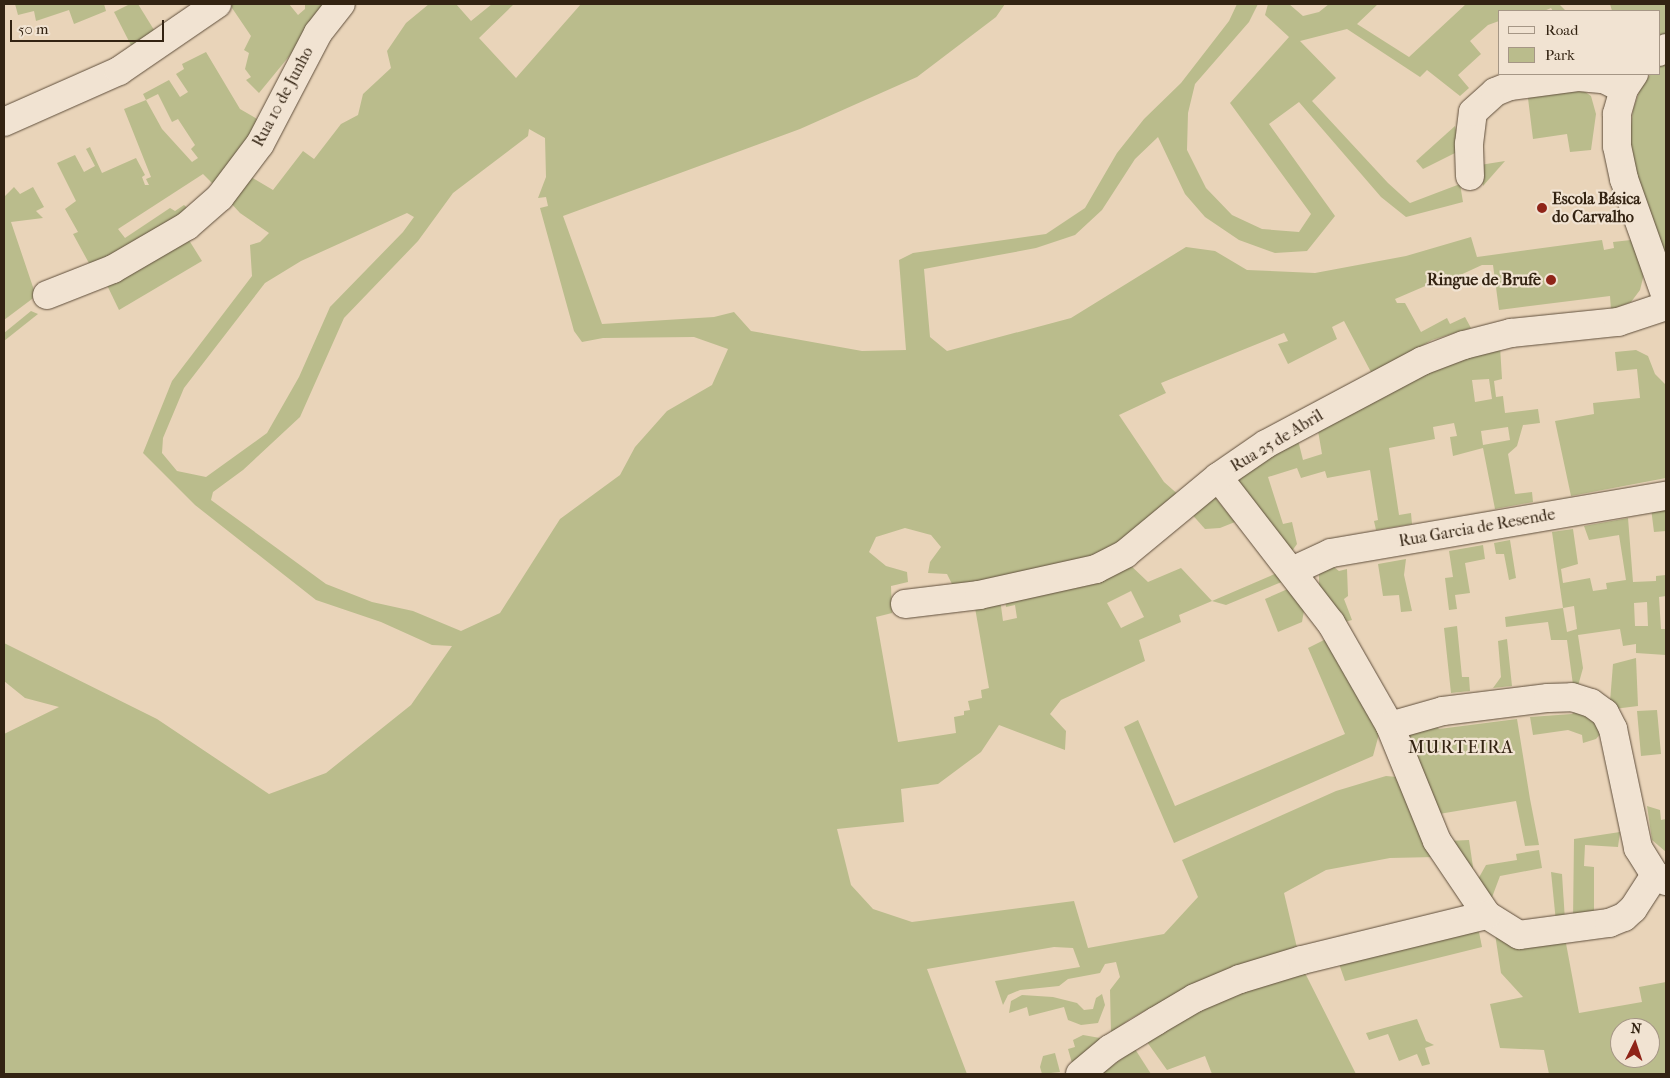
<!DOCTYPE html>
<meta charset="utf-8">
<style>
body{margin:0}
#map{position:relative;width:1670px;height:1078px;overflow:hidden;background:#e9d4b9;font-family:"IM FELL French Canon",serif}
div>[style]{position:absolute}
.green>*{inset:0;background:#babc8c}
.roads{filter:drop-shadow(0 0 1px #604f3c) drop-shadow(0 0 1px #604f3c)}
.minor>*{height:28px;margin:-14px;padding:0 14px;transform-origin:14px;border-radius:14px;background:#f1e3d2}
.dots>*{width:14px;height:14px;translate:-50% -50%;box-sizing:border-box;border:2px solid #f1e3d2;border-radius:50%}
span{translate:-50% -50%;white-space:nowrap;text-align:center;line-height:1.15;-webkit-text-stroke:4.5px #f1e3d2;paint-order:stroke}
.street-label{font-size:16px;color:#332312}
.poi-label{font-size:16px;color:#332312;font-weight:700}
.left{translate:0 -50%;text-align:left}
.right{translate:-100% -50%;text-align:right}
.neighbourhood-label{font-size:18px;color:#332312;letter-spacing:1px}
.frame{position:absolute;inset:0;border:5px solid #332312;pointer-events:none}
.legend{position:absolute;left:1498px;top:10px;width:162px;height:65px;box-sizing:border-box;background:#f1e3d2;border:1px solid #a59685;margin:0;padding:6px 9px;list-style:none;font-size:15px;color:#332312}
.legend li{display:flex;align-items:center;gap:10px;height:25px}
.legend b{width:25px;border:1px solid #a59685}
.north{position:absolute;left:1610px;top:1018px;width:50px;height:50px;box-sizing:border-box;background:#f1e3d2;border:1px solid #a59685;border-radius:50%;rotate:4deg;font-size:14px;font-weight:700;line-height:20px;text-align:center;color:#332312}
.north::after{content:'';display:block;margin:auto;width:18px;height:22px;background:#8f2418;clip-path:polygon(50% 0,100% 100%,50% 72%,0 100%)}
.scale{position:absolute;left:10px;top:20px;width:154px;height:22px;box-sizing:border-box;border:2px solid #332312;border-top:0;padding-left:6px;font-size:15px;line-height:18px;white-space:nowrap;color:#332312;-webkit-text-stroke:4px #f1e3d2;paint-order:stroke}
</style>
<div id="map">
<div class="green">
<i style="clip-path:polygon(15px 4px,104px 4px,106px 11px,74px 24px,69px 10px,36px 21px,34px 11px,18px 15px)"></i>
<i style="clip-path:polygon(130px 4px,138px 4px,159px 38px,136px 55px,114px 12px)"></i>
<i style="clip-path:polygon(232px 4px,289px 4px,298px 15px,305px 9px,305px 4px,332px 4px,259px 93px,246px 80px,251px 77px,245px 69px,249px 53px,244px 50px,251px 36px,230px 5px)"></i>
<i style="clip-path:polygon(evenodd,429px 4px,456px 4px,471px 21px,492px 4px,514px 4px,479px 38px,516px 78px,581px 4px,1005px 4px,996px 17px,917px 77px,800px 129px,563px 216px,602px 324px,714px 317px,734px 312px,751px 331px,862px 351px,906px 350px,899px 260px,913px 253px,1046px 234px,1085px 208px,1117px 153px,1144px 119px,1181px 83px,1229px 21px,1237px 4px,1258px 4px,1249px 22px,1195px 84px,1188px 113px,1187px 150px,1206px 188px,1232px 215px,1262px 229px,1299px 232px,1311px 214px,1230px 103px,1289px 37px,1265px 15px,1268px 4px,1289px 4px,1303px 16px,1319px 12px,1329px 4px,1378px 4px,1357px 24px,1409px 57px,1466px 4px,1559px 4px,1566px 11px,1553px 11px,1551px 8px,1544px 11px,1499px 11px,1499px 21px,1488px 25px,1470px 41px,1481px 54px,1458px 75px,1469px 88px,1460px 96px,1427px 70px,1420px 77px,1347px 29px,1300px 41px,1336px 78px,1312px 101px,1388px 183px,1410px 203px,1460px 184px,1463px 202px,1406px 217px,1381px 197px,1299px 102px,1269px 124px,1335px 216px,1307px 251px,1275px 253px,1239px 240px,1205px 217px,1185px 194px,1158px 137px,1135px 159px,1102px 210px,1075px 235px,1036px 248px,924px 269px,930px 337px,947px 351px,1071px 318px,1186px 247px,1215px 251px,1247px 270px,1315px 273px,1406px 256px,1471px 237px,1477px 257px,1602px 240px,1604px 250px,1614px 248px,1613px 242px,1631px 240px,1644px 274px,1640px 290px,1631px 302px,1611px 310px,1610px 296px,1499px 310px,1493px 265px,1482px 265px,1432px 288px,1430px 284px,1395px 299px,1397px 303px,1405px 303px,1421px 332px,1447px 318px,1450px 324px,1465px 317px,1471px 328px,1432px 340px,1372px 374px,1344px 321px,1332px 327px,1337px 339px,1288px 364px,1278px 344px,1288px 341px,1284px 333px,1161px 383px,1166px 393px,1119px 415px,1164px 482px,1181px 497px,1130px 543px,1083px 567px,953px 586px,947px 574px,928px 573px,930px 562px,941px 547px,931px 535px,905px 528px,876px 537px,869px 552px,886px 566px,907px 572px,908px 582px,891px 586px,892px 613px,876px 617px,898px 742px,956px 733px,954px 717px,964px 715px,964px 711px,970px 710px,968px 701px,982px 698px,981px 690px,989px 688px,974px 602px,1000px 599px,1003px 621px,1017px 618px,1015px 605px,1006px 607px,1005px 598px,1126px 561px,1148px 582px,1181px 568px,1212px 601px,1277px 573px,1284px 581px,1226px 605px,1212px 601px,1179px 615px,1181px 622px,1139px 640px,1145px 661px,1061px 700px,1050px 714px,1066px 731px,1065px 750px,999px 725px,981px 752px,938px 784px,901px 789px,904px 822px,837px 829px,851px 885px,873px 909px,912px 922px,1074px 901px,1088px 948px,1164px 934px,1198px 897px,1182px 860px,1336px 791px,1386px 776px,1397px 777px,1435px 857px,1390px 858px,1326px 870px,1284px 893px,1298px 952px,1196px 983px,1130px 1019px,1111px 1033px,1110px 990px,1120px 977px,1116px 962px,1105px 964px,1100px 973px,1068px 979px,1059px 986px,1020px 990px,1008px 995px,1003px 1005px,995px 981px,1080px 967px,1073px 948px,1054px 947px,927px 969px,967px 1074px,4px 1074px,4px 734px,59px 707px,25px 698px,4px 681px,4px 643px,157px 719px,269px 794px,326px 773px,411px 705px,452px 646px,432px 645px,381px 622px,316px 600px,195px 505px,143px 453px,172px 381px,252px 276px,250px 245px,260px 242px,269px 233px,240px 213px,229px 201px,246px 174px,273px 190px,303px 151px,314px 159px,341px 124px,358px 115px,363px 94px,391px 68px,387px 51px,406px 23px,429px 4px,529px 129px,545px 138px,546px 177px,538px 198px,546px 197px,548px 206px,540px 208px,574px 331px,582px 342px,603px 338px,694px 337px,728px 349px,712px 385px,667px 411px,635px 447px,620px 475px,560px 519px,500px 613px,461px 631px,413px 611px,372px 602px,326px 584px,211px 500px,213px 492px,243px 470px,300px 417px,344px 318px,418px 241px,453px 193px,528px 136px,529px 129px,429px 4px,407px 213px,414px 217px,403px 232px,330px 307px,299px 377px,267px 433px,206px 477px,177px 471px,162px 453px,163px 438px,184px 388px,265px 283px,301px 261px,407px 213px,429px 4px,1131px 591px,1144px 617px,1121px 628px,1107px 603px,1131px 591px)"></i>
<i style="clip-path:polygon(1610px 4px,1666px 4px,1666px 35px,1659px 38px,1659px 11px,1612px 11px)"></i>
<i style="clip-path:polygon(evenodd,206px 52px,240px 109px,264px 123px,219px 190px,203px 174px,118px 229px,125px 238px,170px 208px,175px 211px,184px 205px,193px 213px,184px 221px,90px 265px,73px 234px,78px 232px,65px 209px,76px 201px,57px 163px,75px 155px,84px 172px,95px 166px,86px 149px,90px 147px,102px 173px,136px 158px,145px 175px,142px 177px,145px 185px,149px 185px,146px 179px,151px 177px,124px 109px,146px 100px,143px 94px,169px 80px,180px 97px,188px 92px,176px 74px,184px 69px,182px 64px,206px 52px,158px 94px,172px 122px,178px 119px,195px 145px,191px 149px,198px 158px,192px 162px,162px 129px,146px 100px,158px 94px)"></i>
<i style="clip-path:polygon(1666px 60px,1666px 265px,1628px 150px,1633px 110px,1642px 83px,1651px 74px,1659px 74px,1659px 66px)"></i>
<i style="clip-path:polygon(1578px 87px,1591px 96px,1596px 114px,1591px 150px,1570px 152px,1567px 134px,1533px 139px,1527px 90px)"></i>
<i style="clip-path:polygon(1455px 126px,1461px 150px,1423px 169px,1416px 161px)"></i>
<i style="clip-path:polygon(1505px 161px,1483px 186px,1480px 165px)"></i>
<i style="clip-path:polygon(14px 187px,20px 194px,33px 187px,44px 207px,36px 211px,43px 218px,11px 222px,36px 296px,4px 320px,4px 197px)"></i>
<i style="clip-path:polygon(187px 237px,202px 261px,119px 310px,105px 281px)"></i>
<i style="clip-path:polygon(31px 311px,38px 314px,4px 341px,4px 333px)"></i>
<i style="clip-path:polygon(evenodd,1500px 346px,1502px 379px,1494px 381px,1496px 397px,1503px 396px,1505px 413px,1538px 409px,1540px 423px,1523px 425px,1517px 446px,1508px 454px,1515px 494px,1532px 492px,1533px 502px,1495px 509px,1483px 448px,1453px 456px,1450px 437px,1457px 436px,1454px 423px,1433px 427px,1435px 439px,1389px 448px,1399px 515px,1411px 513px,1412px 524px,1376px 530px,1374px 521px,1378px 520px,1370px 470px,1327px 478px,1325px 471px,1301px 478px,1297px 468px,1268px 477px,1283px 524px,1292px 522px,1297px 544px,1292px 551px,1234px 481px,1297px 436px,1303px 460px,1322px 454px,1317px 425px,1448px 362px,1500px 346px,1489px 379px,1492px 399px,1475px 402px,1472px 380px,1489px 379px,1500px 346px,1508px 427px,1510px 440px,1483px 445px,1481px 431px,1508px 427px)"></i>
<i style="clip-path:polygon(1636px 350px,1648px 356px,1655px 374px,1666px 385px,1666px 478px,1571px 496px,1555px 421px,1594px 414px,1593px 403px,1640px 398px,1637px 369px,1617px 371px,1615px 352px)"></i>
<i style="clip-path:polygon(1214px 496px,1235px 522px,1220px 528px,1205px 529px,1189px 511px)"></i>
<i style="clip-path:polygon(1666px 506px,1666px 531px,1654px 532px,1651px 508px)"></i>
<i style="clip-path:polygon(evenodd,1628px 518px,1633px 582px,1656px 581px,1656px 576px,1666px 575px,1666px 596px,1659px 597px,1661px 629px,1666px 629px,1666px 655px,1636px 653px,1636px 644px,1623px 646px,1620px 629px,1578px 635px,1583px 668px,1578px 686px,1573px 685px,1567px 640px,1551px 640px,1548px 622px,1506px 627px,1505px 617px,1563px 608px,1552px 532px,1573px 529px,1578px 564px,1561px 569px,1563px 583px,1590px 578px,1593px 591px,1607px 589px,1606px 583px,1626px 580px,1619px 535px,1589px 540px,1584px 526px,1628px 518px,1647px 602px,1648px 626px,1635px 626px,1634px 603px,1647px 602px,1628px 518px,1574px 606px,1577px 629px,1567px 632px,1563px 608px,1574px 606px)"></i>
<i style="clip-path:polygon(1510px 540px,1516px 578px,1509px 580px,1504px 554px,1496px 554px,1494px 543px)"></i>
<i style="clip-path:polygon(1483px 545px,1485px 559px,1465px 563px,1470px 593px,1455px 595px,1457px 609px,1449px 610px,1445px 578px,1453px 577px,1449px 551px)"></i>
<i style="clip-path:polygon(1406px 559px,1404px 575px,1412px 611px,1401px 612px,1399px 595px,1383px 596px,1378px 564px)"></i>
<i style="clip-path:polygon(1330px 564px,1339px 571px,1347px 569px,1348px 596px,1344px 599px,1352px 620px,1341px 623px,1319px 588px,1319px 571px)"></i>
<i style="clip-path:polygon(1290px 588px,1305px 605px,1302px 622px,1278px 632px,1265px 599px)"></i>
<i style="clip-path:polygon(1457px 626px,1462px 677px,1469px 677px,1470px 691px,1451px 693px,1444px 628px)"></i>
<i style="clip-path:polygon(1330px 637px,1375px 714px,1379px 734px,1373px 756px,1174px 843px,1124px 727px,1138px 720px,1175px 806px,1345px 734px,1308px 648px)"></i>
<i style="clip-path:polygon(1507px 639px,1512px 686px,1493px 688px,1501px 677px,1498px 641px)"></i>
<i style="clip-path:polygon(1636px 658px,1638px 706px,1614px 709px,1610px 702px,1613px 664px)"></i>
<i style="clip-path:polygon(1578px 709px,1592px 719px,1602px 732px,1596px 739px,1583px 743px,1582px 735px,1568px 730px,1533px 735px,1530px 717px,1572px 714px)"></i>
<i style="clip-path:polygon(1657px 710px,1661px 754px,1641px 756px,1637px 711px)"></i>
<i style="clip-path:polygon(1517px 719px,1530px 799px,1539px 845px,1525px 846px,1516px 801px,1439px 814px,1408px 746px,1409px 735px,1435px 724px,1439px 729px)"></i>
<i style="clip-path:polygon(1647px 806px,1660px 810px,1661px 820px,1666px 819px,1666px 852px,1652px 840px)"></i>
<i style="clip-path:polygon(1620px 832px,1618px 847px,1585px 845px,1584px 866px,1594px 867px,1594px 915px,1573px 920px,1574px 839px)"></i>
<i style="clip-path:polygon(1469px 840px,1473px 867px,1472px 874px,1447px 841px)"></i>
<i style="clip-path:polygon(1539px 850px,1542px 868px,1500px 876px,1491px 900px,1477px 881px,1486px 865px,1517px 860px,1516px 854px)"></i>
<i style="clip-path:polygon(1551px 872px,1562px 874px,1565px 921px,1556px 922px)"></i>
<i style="clip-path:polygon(1458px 928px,1479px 932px,1482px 947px,1345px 981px,1338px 961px)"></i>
<i style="clip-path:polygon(evenodd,1495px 934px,1565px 938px,1579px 1013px,1642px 1002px,1639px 987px,1666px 982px,1666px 1074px,1549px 1074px,1544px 1050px,1500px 1048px,1490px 1004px,1523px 997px,1501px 973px,1495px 934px,1620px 1028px,1650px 1028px,1650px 1058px,1620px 1058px,1620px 1028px)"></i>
<i style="clip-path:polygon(1304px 971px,1356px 1074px,1212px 1074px,1205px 1056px,1167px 1070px,1147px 1042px,1198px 1007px)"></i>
<i style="clip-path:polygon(1102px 994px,1105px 1005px,1098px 1023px,1081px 1025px,1068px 1020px,1064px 1007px,1029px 1016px,1027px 1007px,1009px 1013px,1011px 1001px,1022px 995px,1053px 997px,1077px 1003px,1084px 1010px,1093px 1009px,1096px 998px)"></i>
<i style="clip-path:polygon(1417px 1019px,1426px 1041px,1434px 1045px,1425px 1048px,1430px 1064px,1422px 1066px,1417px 1054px,1399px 1061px,1388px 1034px,1369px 1040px,1366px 1033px)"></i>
<i style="clip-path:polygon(1083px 1035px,1100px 1038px,1099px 1042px,1072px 1063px,1068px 1049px,1075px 1047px,1073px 1040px)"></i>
<i style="clip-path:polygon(1135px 1049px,1151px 1074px,1101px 1074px)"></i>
<i style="clip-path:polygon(1055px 1053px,1060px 1072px,1042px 1074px,1040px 1067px,1043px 1056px)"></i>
</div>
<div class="roads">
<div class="minor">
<i style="left:1659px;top:52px;width:8px;rotate:-30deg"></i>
<i style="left:1634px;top:74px;width:18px;rotate:124deg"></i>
<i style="left:1624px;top:89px;width:26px;rotate:106deg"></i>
<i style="left:1617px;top:114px;width:32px;rotate:90deg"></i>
<i style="left:1617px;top:146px;width:34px;rotate:78deg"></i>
<i style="left:1624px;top:179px;width:125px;rotate:70.4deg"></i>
<i style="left:4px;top:122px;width:126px;rotate:-23.9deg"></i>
<i style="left:119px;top:71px;width:119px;rotate:-34.4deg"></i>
<i style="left:1470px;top:176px;width:32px;rotate:-92deg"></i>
<i style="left:1469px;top:144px;width:32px;rotate:-83deg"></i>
<i style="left:1473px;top:112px;width:30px;rotate:-42deg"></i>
<i style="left:1495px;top:92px;width:16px;rotate:-22deg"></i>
<i style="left:1510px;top:86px;width:70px;rotate:-7.4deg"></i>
<i style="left:1579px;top:77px;width:25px;rotate:5deg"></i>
<i style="left:1604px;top:79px;width:22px;rotate:27deg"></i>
<i style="left:47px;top:295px;width:71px;rotate:-21.5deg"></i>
<i style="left:113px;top:269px;width:86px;rotate:-30.2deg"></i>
<i style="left:187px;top:226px;width:44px;rotate:-41.3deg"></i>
<i style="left:220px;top:197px;width:66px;rotate:-53deg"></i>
<i style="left:260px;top:144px;width:125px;rotate:-62.4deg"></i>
<i style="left:318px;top:33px;width:37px;rotate:-52deg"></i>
<i style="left:1218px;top:477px;width:185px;rotate:52.3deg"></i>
<i style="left:1331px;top:623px;width:119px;rotate:60.2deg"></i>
<i style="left:1390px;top:726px;width:124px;rotate:67.8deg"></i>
<i style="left:1437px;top:841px;width:89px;rotate:56deg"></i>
<i style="left:1487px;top:915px;width:38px;rotate:32deg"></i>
<i style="left:1519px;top:935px;width:91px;rotate:-7.6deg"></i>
<i style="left:1609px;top:923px;width:16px;rotate:-22deg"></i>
<i style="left:1624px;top:917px;width:12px;rotate:-42deg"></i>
<i style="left:1633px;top:909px;width:40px;rotate:-57.1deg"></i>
<i style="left:1655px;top:875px;width:13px;rotate:29deg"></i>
<i style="left:1292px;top:571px;width:43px;rotate:-24.8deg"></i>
<i style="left:1331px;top:553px;width:340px;rotate:-9.7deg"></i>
<i style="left:905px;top:604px;width:75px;rotate:-6.9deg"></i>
<i style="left:979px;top:595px;width:120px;rotate:-12.5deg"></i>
<i style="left:1096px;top:569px;width:33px;rotate:-27deg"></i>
<i style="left:1125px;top:554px;width:121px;rotate:-39.6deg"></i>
<i style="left:1218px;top:477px;width:58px;rotate:-34.5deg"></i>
<i style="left:1266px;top:444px;width:177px;rotate:-28deg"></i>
<i style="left:1422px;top:361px;width:45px;rotate:-20.9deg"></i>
<i style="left:1464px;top:345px;width:49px;rotate:-14.3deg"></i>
<i style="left:1511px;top:333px;width:108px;rotate:-5.9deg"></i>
<i style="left:1618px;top:322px;width:51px;rotate:-18.4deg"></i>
<i style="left:1390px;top:726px;width:55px;rotate:-15.8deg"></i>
<i style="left:1443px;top:711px;width:106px;rotate:-7.1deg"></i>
<i style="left:1548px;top:698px;width:24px;rotate:-2deg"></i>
<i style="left:1572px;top:697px;width:20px;rotate:18deg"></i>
<i style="left:1591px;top:703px;width:17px;rotate:36deg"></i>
<i style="left:1605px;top:713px;width:18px;rotate:63deg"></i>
<i style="left:1613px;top:729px;width:122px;rotate:78.1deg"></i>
<i style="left:1638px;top:848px;width:32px;rotate:58deg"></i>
<i style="left:1080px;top:1074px;width:39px;rotate:-40deg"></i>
<i style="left:1110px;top:1049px;width:54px;rotate:-31.3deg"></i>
<i style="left:1156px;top:1021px;width:45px;rotate:-30.5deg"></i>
<i style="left:1195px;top:998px;width:49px;rotate:-22.9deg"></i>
<i style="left:1240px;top:979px;width:65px;rotate:-17deg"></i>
<i style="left:1302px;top:960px;width:190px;rotate:-13.7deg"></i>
</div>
</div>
<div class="dots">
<i style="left:1542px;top:208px;background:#8f2418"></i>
<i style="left:1551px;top:280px;background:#8f2418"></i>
</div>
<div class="street-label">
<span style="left:283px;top:97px;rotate:-62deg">Rua 10 de Junho</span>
<span style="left:1277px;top:441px;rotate:-31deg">Rua 25 de Abril</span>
<span style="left:1477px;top:528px;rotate:-10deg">Rua Garcia de Resende</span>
</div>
<div class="poi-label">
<span class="left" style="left:1552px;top:208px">Escola Básica<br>do Carvalho</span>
<span class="right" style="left:1541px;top:280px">Ringue de Brufe</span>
</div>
<div class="neighbourhood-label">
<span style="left:1461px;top:748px">MURTEIRA</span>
</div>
<div class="frame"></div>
<ul class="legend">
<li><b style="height:6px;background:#f1e3d2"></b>Road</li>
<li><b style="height:14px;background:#babc8c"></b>Park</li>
</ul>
<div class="north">N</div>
<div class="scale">50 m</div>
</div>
